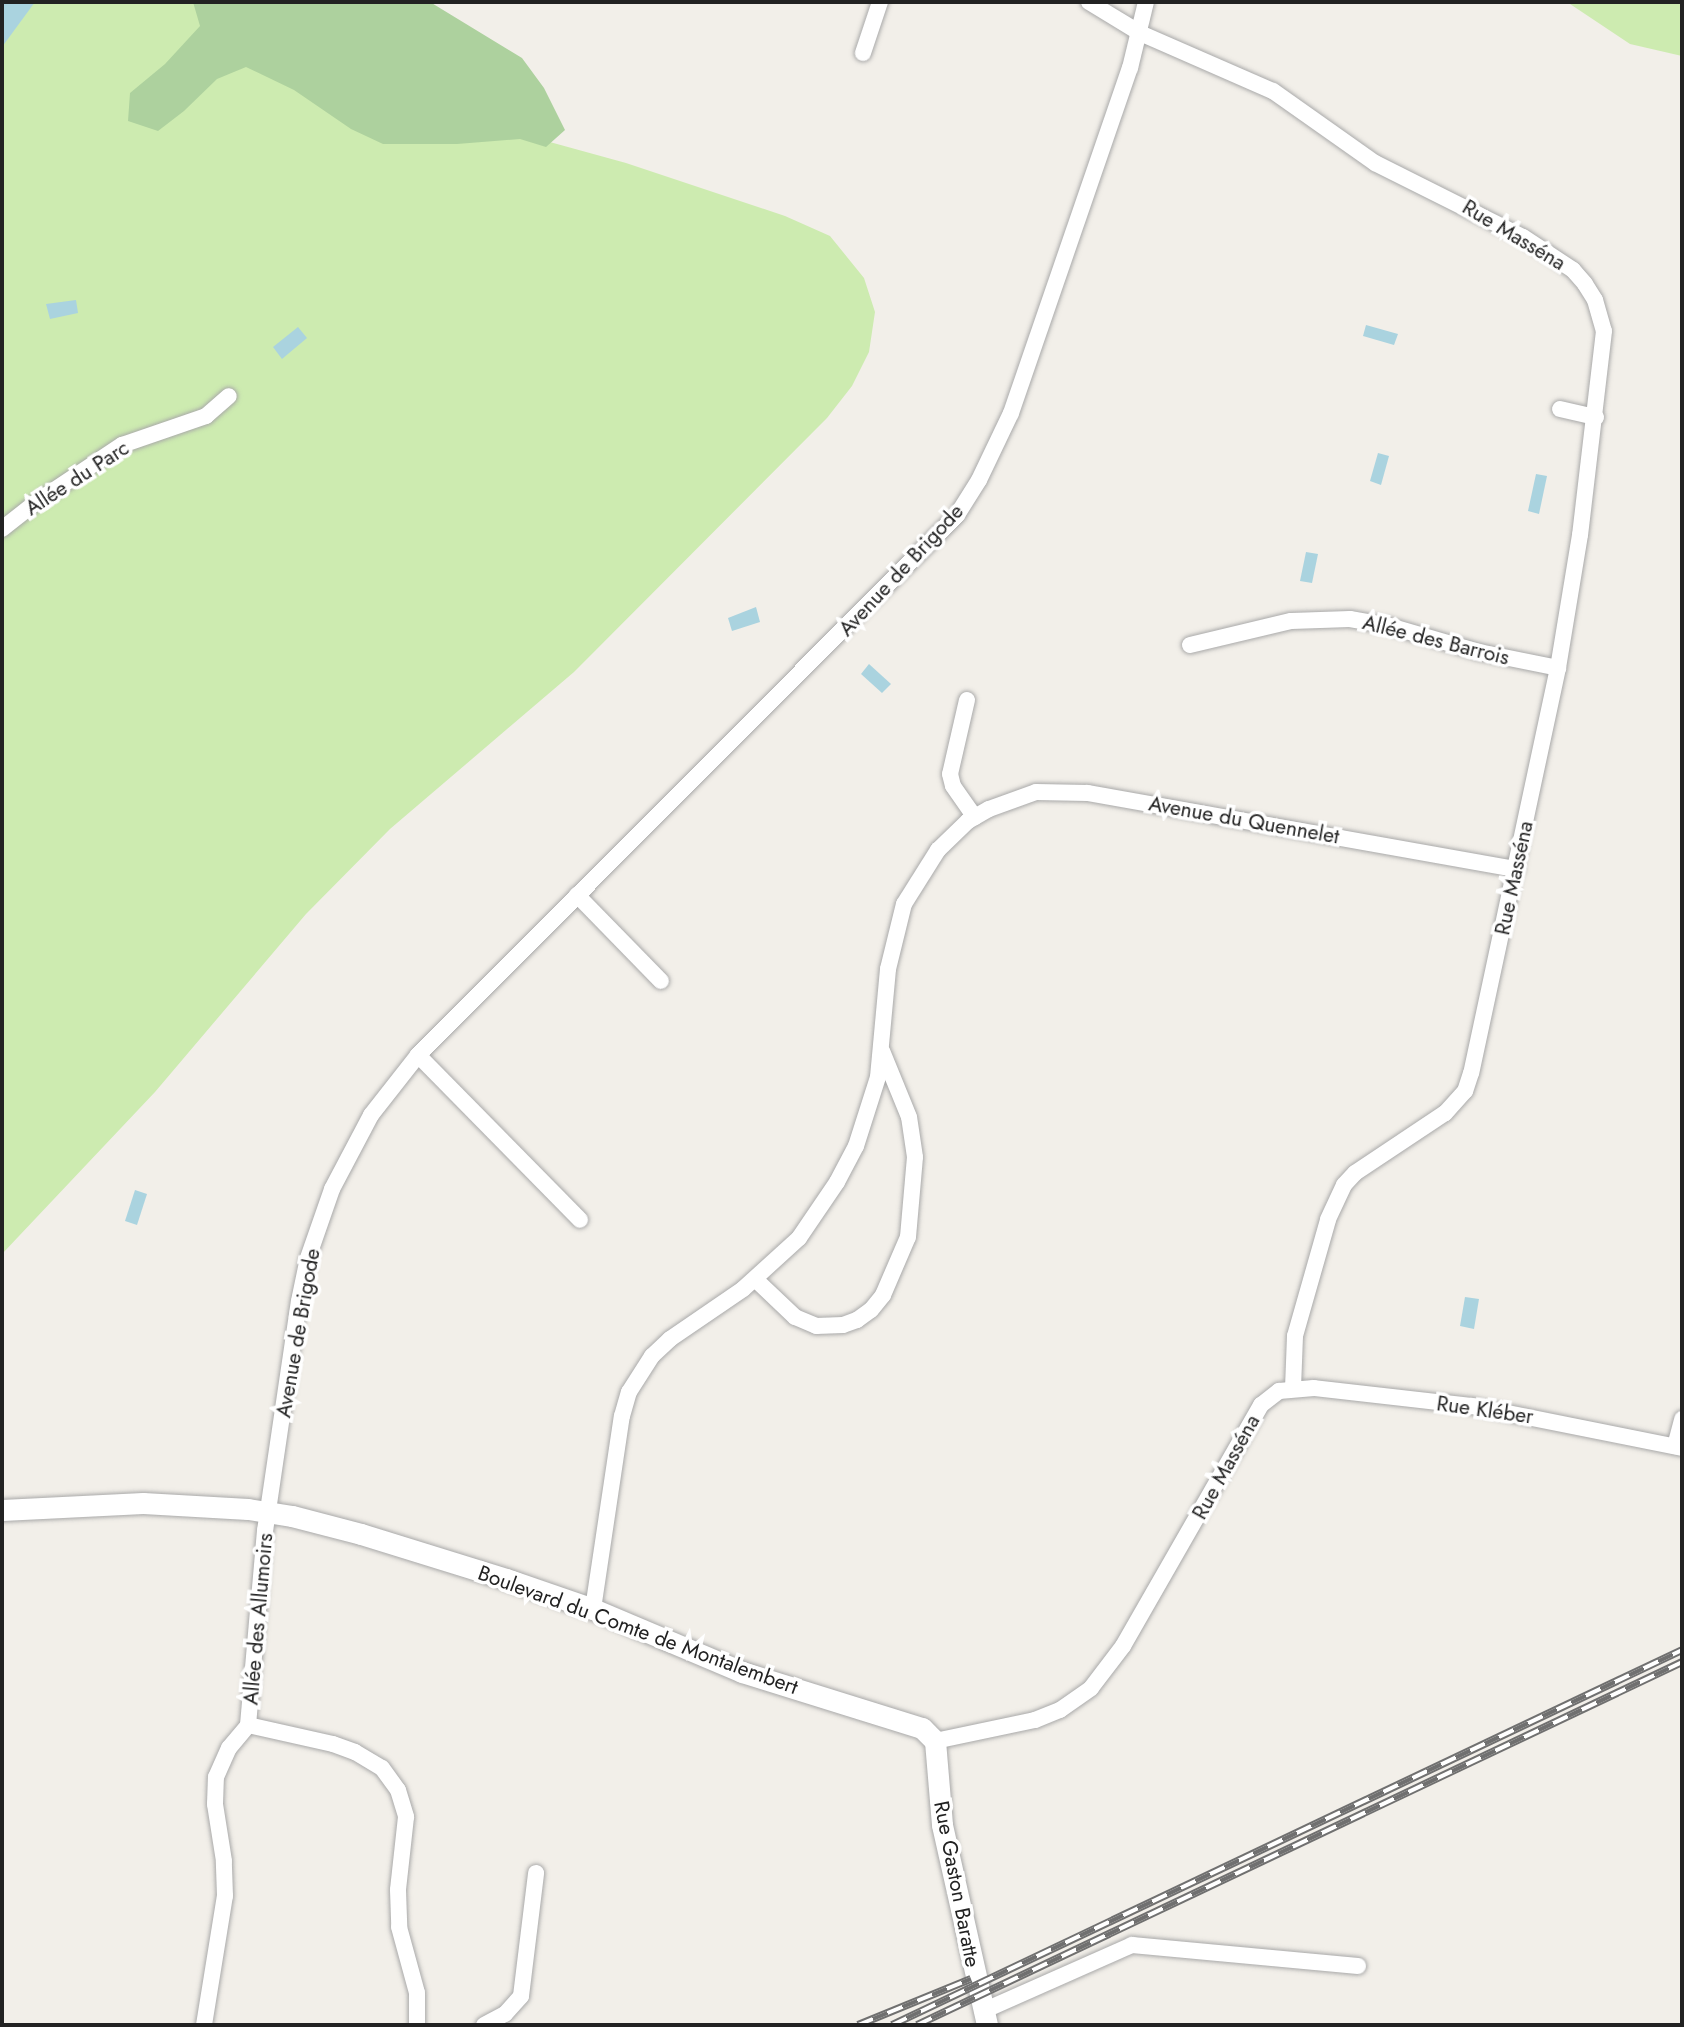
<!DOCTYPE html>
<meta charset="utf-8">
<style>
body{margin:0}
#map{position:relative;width:1684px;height:2027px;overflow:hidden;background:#f2efe9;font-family:Jost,sans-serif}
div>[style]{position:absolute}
.grass>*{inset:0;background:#cdebb0}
.forest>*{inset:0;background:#add19e}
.water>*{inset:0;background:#aad3df}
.roads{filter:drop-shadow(0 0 2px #a9a9a9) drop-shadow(0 0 2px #a9a9a9)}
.minor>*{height:16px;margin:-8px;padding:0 8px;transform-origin:8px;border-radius:8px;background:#fff}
.tertiary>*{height:21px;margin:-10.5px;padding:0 10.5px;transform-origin:10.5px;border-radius:10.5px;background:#fff}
.rail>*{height:8px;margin-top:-4px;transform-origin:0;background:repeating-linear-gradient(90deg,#fff 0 16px,#707070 0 32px);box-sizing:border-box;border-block:2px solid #707070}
span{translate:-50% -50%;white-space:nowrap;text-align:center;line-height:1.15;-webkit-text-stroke:7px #fff;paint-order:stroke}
.street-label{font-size:21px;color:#222}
.frame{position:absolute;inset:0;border:4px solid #222;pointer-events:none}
</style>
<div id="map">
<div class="grass">
<i style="clip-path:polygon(2px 2px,396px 2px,463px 118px,626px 163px,785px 216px,830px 236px,864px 278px,875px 312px,869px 352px,852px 386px,827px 418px,574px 672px,390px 829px,306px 914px,155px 1092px,2px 1254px)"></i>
<i style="clip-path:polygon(1567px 2px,1682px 2px,1682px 56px,1630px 44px)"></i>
</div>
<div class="forest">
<i style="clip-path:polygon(193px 2px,430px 2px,522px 58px,544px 88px,565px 130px,546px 147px,520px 139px,457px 144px,383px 144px,351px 129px,294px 90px,246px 67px,217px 79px,184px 111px,158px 131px,128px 121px,130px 93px,165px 64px,200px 26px)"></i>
</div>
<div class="water">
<i style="clip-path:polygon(2px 2px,35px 2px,2px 47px)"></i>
<i style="clip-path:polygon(76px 300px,78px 313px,50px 319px,46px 304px)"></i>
<i style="clip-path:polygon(1366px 325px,1398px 334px,1394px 345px,1363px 336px)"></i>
<i style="clip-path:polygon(298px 327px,307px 338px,282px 359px,273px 347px)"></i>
<i style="clip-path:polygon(1378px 453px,1389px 456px,1381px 485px,1370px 481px)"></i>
<i style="clip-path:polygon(1536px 474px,1547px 476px,1539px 514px,1528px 511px)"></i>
<i style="clip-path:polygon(1306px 552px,1318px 554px,1312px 583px,1300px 581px)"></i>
<i style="clip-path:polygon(756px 607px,760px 622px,732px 631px,728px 618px)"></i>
<i style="clip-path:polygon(869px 664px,891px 684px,882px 693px,861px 674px)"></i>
<i style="clip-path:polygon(135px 1190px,147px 1194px,137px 1225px,125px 1221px)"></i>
<i style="clip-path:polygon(1465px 1297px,1479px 1299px,1474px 1329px,1460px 1326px)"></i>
</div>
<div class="roads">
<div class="minor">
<i style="left:1089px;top:2px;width:60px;rotate:31.3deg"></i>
<i style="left:1140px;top:33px;width:145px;rotate:23.6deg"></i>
<i style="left:1273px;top:91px;width:125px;rotate:35.2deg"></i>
<i style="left:1375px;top:163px;width:165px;rotate:26.6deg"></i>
<i style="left:1523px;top:237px;width:60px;rotate:33.4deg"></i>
<i style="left:1573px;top:270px;width:18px;rotate:49deg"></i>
<i style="left:1585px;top:284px;width:19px;rotate:58deg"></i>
<i style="left:1595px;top:300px;width:32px;rotate:74deg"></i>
<i style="left:1604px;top:331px;width:205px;rotate:96.7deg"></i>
<i style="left:1580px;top:535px;width:135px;rotate:99.4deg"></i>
<i style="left:1558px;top:668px;width:414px;rotate:102.1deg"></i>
<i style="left:1471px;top:1073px;width:19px;rotate:108deg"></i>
<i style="left:1465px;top:1091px;width:30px;rotate:132deg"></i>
<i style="left:1445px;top:1113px;width:108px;rotate:146.3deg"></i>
<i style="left:1355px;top:1173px;width:16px;rotate:133deg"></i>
<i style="left:1344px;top:1185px;width:38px;rotate:115deg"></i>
<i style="left:1328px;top:1220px;width:121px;rotate:105.9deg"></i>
<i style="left:1295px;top:1336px;width:52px;rotate:92.2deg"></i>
<i style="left:863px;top:53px;width:54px;rotate:-71.6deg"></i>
<i style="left:1560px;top:409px;width:37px;rotate:13deg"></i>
<i style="left:2px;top:529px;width:42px;rotate:-38.2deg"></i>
<i style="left:35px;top:503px;width:105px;rotate:-33.7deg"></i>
<i style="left:122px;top:445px;width:89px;rotate:-19deg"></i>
<i style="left:206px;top:416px;width:30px;rotate:-41deg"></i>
<i style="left:1190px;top:645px;width:104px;rotate:-13.4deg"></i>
<i style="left:1291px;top:621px;width:59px;rotate:-1.9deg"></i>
<i style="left:1350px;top:619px;width:40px;rotate:10deg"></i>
<i style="left:1389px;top:626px;width:94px;rotate:16.1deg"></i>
<i style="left:1479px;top:652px;width:81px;rotate:11.4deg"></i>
<i style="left:967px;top:700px;width:76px;rotate:102.9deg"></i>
<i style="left:950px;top:774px;width:12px;rotate:76deg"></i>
<i style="left:953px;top:786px;width:38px;rotate:55deg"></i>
<i style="left:577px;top:895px;width:120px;rotate:45.7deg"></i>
<i style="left:418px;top:1055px;width:231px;rotate:45.5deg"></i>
<i style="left:755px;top:1279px;width:55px;rotate:43.5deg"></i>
<i style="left:795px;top:1317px;width:23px;rotate:23deg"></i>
<i style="left:816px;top:1326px;width:27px;rotate:-2deg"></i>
<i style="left:843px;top:1325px;width:15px;rotate:-20deg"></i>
<i style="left:857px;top:1320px;width:17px;rotate:-36deg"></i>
<i style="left:871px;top:1310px;width:19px;rotate:-51deg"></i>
<i style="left:883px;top:1295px;width:63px;rotate:-66.7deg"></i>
<i style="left:908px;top:1237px;width:80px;rotate:-85deg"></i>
<i style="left:915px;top:1157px;width:40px;rotate:-98.5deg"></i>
<i style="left:909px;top:1117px;width:71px;rotate:-112.2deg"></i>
<i style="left:1675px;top:1446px;width:28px;rotate:-75deg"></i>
<i style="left:593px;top:1609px;width:195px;rotate:-81.5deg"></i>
<i style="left:622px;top:1416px;width:25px;rotate:-74deg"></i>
<i style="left:629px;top:1392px;width:43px;rotate:-57.4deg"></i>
<i style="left:652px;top:1356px;width:25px;rotate:-43deg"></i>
<i style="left:670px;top:1339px;width:88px;rotate:-34.4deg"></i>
<i style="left:743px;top:1289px;width:76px;rotate:-42.3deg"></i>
<i style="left:799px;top:1238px;width:68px;rotate:-55.8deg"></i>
<i style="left:837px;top:1182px;width:41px;rotate:-62.2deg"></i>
<i style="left:856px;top:1146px;width:72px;rotate:-72.3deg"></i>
<i style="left:878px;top:1077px;width:108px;rotate:-84.7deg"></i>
<i style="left:888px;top:969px;width:67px;rotate:-76.2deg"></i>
<i style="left:904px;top:904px;width:64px;rotate:-57.8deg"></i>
<i style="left:938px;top:850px;width:42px;rotate:-44deg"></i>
<i style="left:968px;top:821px;width:24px;rotate:-30deg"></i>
<i style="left:989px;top:809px;width:50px;rotate:-19.9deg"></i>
<i style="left:1036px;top:792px;width:52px;rotate:1.1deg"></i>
<i style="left:1088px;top:793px;width:435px;rotate:10.1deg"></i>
<i style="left:248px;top:1725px;width:87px;rotate:12.6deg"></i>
<i style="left:333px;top:1744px;width:23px;rotate:20deg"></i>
<i style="left:355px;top:1752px;width:31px;rotate:31deg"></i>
<i style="left:382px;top:1768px;width:27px;rotate:54deg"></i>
<i style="left:398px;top:1790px;width:28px;rotate:73deg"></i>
<i style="left:406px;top:1817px;width:73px;rotate:96.3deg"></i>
<i style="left:398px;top:1890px;width:37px;rotate:88deg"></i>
<i style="left:399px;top:1927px;width:68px;rotate:74.7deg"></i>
<i style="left:417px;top:1993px;width:32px;rotate:90deg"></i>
<i style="left:935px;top:1741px;width:102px;rotate:-11.9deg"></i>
<i style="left:1035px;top:1720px;width:27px;rotate:-22deg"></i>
<i style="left:1060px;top:1710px;width:38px;rotate:-35deg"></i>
<i style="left:1091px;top:1688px;width:53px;rotate:-52.7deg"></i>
<i style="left:1123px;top:1646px;width:278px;rotate:-60.2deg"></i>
<i style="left:1261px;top:1405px;width:23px;rotate:-38deg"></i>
<i style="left:1279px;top:1391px;width:35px;rotate:-5deg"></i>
<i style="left:1314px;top:1388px;width:159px;rotate:6.5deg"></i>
<i style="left:1472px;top:1406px;width:214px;rotate:11.3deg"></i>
<i style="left:983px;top:2011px;width:163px;rotate:-23.9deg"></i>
<i style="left:1132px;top:1945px;width:227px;rotate:5.3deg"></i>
<i style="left:204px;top:2025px;width:131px;rotate:-80.8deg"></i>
<i style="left:225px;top:1896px;width:35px;rotate:-92deg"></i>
<i style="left:224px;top:1861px;width:58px;rotate:-99deg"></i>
<i style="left:215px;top:1804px;width:27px;rotate:-88deg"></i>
<i style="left:216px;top:1777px;width:32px;rotate:-66deg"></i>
<i style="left:229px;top:1748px;width:30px;rotate:-50deg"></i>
<i style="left:248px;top:1725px;width:195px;rotate:-85deg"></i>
<i style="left:265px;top:1531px;width:232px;rotate:-81.6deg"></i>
<i style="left:299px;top:1301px;width:44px;rotate:-78.2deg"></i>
<i style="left:308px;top:1258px;width:73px;rotate:-70.8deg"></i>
<i style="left:332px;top:1189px;width:84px;rotate:-62.2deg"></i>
<i style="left:371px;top:1115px;width:76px;rotate:-51.9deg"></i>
<i style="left:418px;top:1055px;width:763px;rotate:-45.05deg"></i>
<i style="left:957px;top:515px;width:41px;rotate:-57.8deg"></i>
<i style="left:979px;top:480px;width:74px;rotate:-64.5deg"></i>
<i style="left:1011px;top:413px;width:365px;rotate:-71deg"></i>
<i style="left:1130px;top:68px;width:68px;rotate:-76.4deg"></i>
<i style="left:484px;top:2025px;width:24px;rotate:-28deg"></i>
<i style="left:505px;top:2014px;width:24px;rotate:-48deg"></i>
<i style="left:521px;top:1996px;width:124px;rotate:-83deg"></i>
</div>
<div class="tertiary">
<i style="left:2px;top:1510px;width:141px;rotate:-2.8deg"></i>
<i style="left:143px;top:1503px;width:105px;rotate:3.3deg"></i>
<i style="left:248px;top:1509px;width:45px;rotate:9deg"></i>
<i style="left:292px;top:1516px;width:71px;rotate:14.6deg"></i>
<i style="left:361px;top:1534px;width:152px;rotate:17.2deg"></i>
<i style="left:506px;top:1579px;width:92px;rotate:19deg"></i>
<i style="left:593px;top:1609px;width:162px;rotate:22.9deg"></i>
<i style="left:742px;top:1672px;width:189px;rotate:17.3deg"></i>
<i style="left:922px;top:1728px;width:18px;rotate:45deg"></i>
<i style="left:935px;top:1741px;width:84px;rotate:85.2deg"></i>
<i style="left:942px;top:1825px;width:205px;rotate:77.3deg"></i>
</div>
</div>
<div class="rail">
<i style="left:858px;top:2025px;width:122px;rotate:-22.2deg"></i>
<i style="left:892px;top:2025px;width:874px;rotate:-25.39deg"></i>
<i style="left:917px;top:2025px;width:847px;rotate:-25.38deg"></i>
</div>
<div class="street-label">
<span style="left:1514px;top:235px;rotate:31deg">Rue Masséna</span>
<span style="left:77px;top:478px;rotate:-33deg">Allée du Parc</span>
<span style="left:901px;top:570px;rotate:-47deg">Avenue de Brigode</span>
<span style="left:1436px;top:640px;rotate:14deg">Allée des Barrois</span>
<span style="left:1244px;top:820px;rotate:10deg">Avenue du Quennelet</span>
<span style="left:1514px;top:878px;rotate:-78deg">Rue Masséna</span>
<span style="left:298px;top:1333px;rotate:-80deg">Avenue de Brigode</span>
<span style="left:1485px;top:1410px;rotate:8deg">Rue Kléber</span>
<span style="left:1226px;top:1467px;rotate:-61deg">Rue Masséna</span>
<span style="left:258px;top:1619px;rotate:-85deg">Allée des Allumoirs</span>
<span style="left:638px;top:1630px;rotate:20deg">Boulevard du Comte de Montalembert</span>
<span style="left:957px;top:1884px;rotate:79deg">Rue Gaston Baratte</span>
</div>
<div class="frame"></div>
</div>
